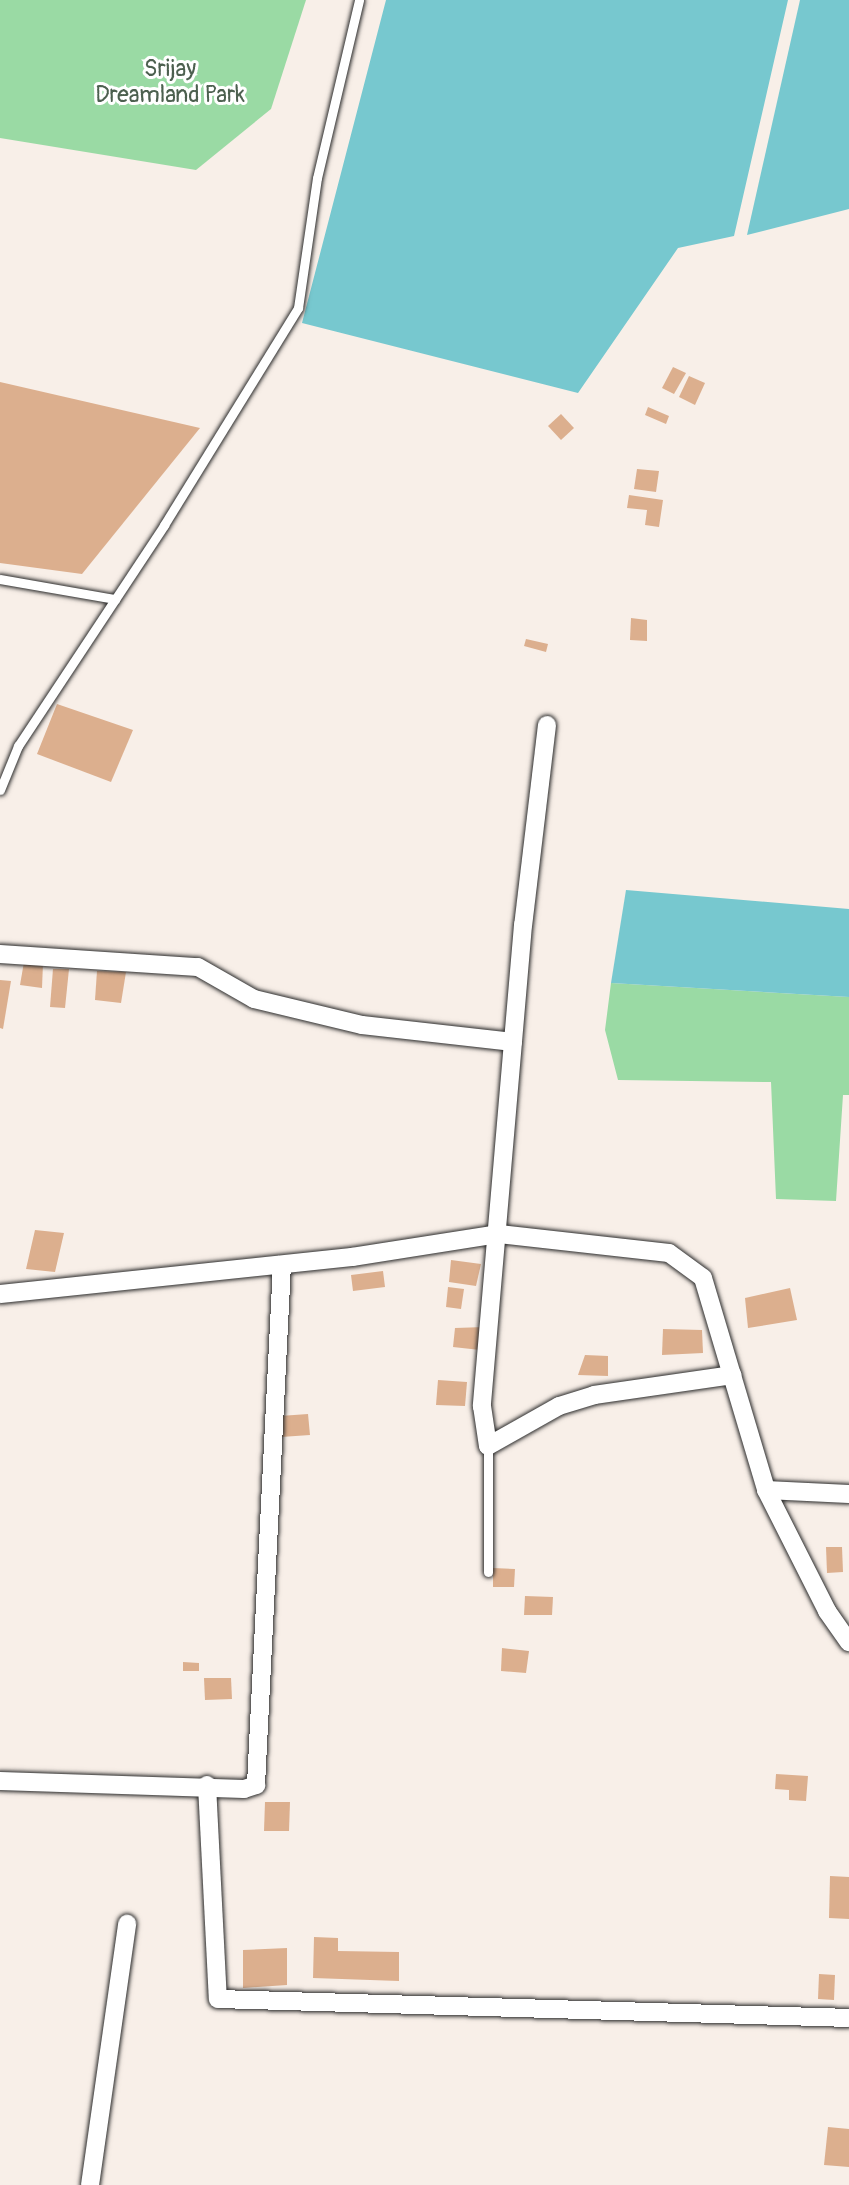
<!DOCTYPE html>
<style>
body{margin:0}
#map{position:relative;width:849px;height:2185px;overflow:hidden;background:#f8efe8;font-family:Pangolin,sans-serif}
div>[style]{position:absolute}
.green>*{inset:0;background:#9adaa4}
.water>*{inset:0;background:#77c8cf}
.building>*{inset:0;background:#dcaf8e}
.roads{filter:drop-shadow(0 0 2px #2b2b2b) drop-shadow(0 0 2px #2b2b2b)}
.service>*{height:9px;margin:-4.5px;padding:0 4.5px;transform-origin:4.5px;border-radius:4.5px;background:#fff}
.minor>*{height:18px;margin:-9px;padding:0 9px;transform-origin:9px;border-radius:9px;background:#fff}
span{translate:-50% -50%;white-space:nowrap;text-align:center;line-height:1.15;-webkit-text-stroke:6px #fff;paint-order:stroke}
.park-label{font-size:23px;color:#4c604f}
</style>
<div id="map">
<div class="green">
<i style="clip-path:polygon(0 0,306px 0,271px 109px,196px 170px,0 138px)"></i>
<i style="clip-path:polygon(611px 983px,849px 997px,849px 1095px,843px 1095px,836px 1201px,776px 1199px,771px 1082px,618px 1080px,605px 1030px)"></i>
</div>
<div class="water">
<i style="clip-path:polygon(386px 0,788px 0,734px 236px,678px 248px,578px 393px,302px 323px)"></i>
<i style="clip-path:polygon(800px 0,849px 0,849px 209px,747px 235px)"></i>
<i style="clip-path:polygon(626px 890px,849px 909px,849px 997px,611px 983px)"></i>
</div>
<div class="building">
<i style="clip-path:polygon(673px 367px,686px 373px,674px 394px,662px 388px)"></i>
<i style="clip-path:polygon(689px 376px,705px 383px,695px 405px,679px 397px)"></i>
<i style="clip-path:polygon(0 382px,200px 428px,82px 574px,0 563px)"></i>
<i style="clip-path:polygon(648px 407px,669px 416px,666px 424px,645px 415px)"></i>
<i style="clip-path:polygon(561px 414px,574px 428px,561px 440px,548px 426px)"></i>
<i style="clip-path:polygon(637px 469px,659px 471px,656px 492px,634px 489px)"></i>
<i style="clip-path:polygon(629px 495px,663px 500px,659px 527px,645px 525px,647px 510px,627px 508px)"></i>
<i style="clip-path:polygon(631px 618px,647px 620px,647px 641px,630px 640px)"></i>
<i style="clip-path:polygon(526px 639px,548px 644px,546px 652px,524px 646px)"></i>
<i style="clip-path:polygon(57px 704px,133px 730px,111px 782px,37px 754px)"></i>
<i style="clip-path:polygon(24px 962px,43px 963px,42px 988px,20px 985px)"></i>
<i style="clip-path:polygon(53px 969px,69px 969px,65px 1008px,50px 1007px)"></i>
<i style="clip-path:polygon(97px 971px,126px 972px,121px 1003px,95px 1000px)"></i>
<i style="clip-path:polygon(0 980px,11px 981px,3px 1029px,0 1028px)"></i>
<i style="clip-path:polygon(35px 1230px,64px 1233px,55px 1272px,26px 1269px)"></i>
<i style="clip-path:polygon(451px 1260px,481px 1264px,476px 1286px,449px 1282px)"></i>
<i style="clip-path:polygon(383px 1271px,385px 1287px,353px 1291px,351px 1275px)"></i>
<i style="clip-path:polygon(448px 1287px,464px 1289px,461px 1309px,446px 1307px)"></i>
<i style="clip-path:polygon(790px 1288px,797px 1320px,748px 1328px,745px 1298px)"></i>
<i style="clip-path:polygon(485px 1327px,480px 1350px,453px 1347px,455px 1328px)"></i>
<i style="clip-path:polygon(663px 1329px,702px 1330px,703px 1353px,662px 1355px)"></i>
<i style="clip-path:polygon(585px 1355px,608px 1356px,608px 1376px,578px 1375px)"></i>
<i style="clip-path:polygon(438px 1380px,467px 1382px,465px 1406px,436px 1405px)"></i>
<i style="clip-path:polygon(308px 1414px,310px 1435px,281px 1437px,280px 1416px)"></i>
<i style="clip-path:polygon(826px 1547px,842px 1547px,843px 1572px,827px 1573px)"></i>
<i style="clip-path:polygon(493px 1568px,515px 1569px,514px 1587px,493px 1587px)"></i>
<i style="clip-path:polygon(525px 1596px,553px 1597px,552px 1615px,524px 1615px)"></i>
<i style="clip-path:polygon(502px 1648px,529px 1651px,526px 1673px,501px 1671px)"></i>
<i style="clip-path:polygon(183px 1662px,199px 1663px,199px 1671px,183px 1671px)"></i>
<i style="clip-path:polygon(204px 1678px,231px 1678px,232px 1699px,205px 1700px)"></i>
<i style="clip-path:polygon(776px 1774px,808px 1776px,806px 1801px,789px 1800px,789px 1790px,775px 1789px)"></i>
<i style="clip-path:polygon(265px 1802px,290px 1802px,289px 1831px,264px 1831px)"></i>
<i style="clip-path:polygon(830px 1876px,849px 1877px,849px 1919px,829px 1918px)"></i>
<i style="clip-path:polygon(314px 1937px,338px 1938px,338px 1951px,399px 1952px,399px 1981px,313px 1978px)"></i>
<i style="clip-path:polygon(287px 1948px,287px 1985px,243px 1988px,243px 1950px)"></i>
<i style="clip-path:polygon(819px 1974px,835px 1975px,834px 2000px,818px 1999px)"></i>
<i style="clip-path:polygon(828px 2127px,849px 2129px,849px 2167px,824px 2165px)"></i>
</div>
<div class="roads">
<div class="service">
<i style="left:0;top:579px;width:117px;rotate:9.9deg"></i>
<i style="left:0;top:790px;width:48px;rotate:-67.8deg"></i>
<i style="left:18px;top:746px;width:265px;rotate:-56.5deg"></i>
<i style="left:164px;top:525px;width:255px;rotate:-58.3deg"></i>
<i style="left:298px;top:308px;width:131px;rotate:-81.7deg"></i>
<i style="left:317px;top:178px;width:183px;rotate:-76.7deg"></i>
<i style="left:488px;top:1446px;width:126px;rotate:90deg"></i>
</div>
<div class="minor">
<i style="left:547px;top:725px;width:201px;rotate:96.8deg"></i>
<i style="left:523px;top:925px;width:483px;rotate:94.9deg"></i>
<i style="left:482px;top:1406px;width:40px;rotate:81.5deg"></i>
<i style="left:488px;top:1446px;width:81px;rotate:-29.4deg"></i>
<i style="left:559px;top:1406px;width:37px;rotate:-17deg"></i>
<i style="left:594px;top:1395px;width:140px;rotate:-8.2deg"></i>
<i style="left:0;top:954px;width:198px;rotate:3.8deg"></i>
<i style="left:198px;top:967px;width:64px;rotate:29.7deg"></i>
<i style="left:254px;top:999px;width:111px;rotate:13.5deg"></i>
<i style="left:362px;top:1025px;width:152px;rotate:6.4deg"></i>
<i style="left:0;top:1294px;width:354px;rotate:-6deg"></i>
<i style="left:352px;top:1257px;width:149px;rotate:-8.9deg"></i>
<i style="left:499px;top:1234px;width:171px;rotate:6.4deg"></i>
<i style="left:669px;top:1253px;width:42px;rotate:36.3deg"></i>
<i style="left:703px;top:1278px;width:221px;rotate:73.4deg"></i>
<i style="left:766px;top:1490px;width:136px;rotate:63.2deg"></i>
<i style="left:827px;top:1611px;width:38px;rotate:55deg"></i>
<i style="left:766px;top:1490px;width:83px;rotate:2.8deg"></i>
<i style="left:0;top:1781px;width:244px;rotate:1.9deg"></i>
<i style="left:244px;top:1789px;width:13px;rotate:-18deg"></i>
<i style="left:256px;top:1785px;width:521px;rotate:-87.14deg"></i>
<i style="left:207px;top:1785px;width:214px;rotate:87.1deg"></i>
<i style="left:218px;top:1999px;width:631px;rotate:1.72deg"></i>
<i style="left:90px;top:2185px;width:264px;rotate:-81.9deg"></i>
</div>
</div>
<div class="park-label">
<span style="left:170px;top:82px">Srijay<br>Dreamland Park</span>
</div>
</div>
